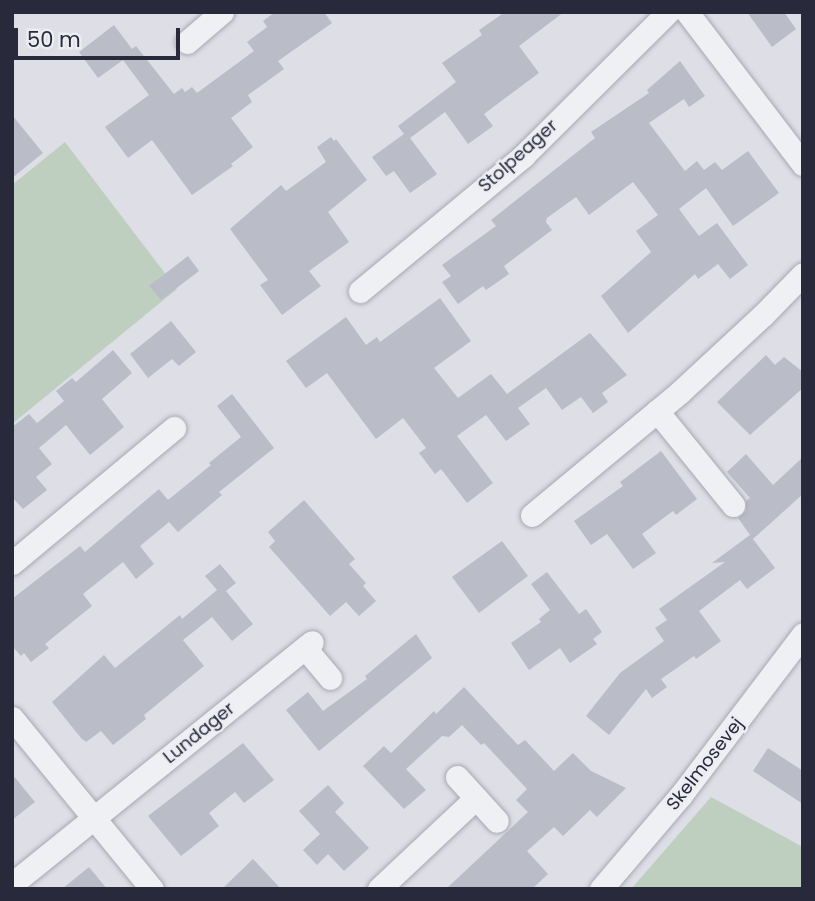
<!DOCTYPE html>
<style>
body{margin:0}
#map{position:relative;width:815px;height:901px;overflow:hidden;background:#dddee6;font-family:Poppins,sans-serif}
div>[style]{position:absolute}
.green>*{inset:0;background:#bfcfbf}
.building>*{inset:0;background:#babcc8}
.roads{filter:drop-shadow(0 0 2px #a7a8b3) drop-shadow(0 0 2px #a7a8b3)}
.minor>*{height:23px;margin:-11.5px;padding:0 11.5px;transform-origin:11.5px;border-radius:11.5px;background:#eff0f4}
span{translate:-50% -50%;white-space:nowrap;text-align:center;line-height:1.15;-webkit-text-stroke:5px #ecedf3;paint-order:stroke}
.street-label{font-size:18px;color:#282a3b}
.frame{position:absolute;inset:0;border:14px solid #282a3b;pointer-events:none}
.scale{position:absolute;left:14px;top:28px;width:166px;height:32px;box-sizing:border-box;border:4px solid #282a3b;border-top:0;padding-left:9px;font-size:21px;line-height:24px;white-space:nowrap;color:#282a3b;-webkit-text-stroke:5px #ecedf3;paint-order:stroke}
</style>
<div id="map">
<div class="green">
<i style="clip-path:polygon(65px 142px,177px 289px,12px 424px,12px 185px)"></i>
<i style="clip-path:polygon(711px 797px,803px 847px,803px 889px,631px 889px)"></i>
</div>
<div class="building">
<i style="clip-path:polygon(275px 12px,324px 12px,332px 23px,278px 61px,284px 69px,248px 95px,252px 102px,231px 118px,253px 147px,231px 164px,233px 166px,192px 195px,152px 140px,128px 158px,105px 127px,149px 95px,123px 60px,98px 78px,79px 52px,114px 25px,132px 49px,136px 46px,174px 94px,182px 88px,185px 92px,192px 87px,197px 93px,254px 51px,247px 42px,267px 27px,263px 21px)"></i>
<i style="clip-path:polygon(505px 12px,564px 12px,519px 46px,539px 73px,484px 114px,493px 126px,468px 144px,445px 112px,410px 138px,437px 174px,410px 193px,394px 171px,386px 176px,372px 157px,404px 134px,398px 126px,456px 82px,442px 63px,482px 35px,479px 30px)"></i>
<i style="clip-path:polygon(747px 12px,784px 12px,796px 29px,772px 47px)"></i>
<i style="clip-path:polygon(680px 61px,705px 96px,689px 107px,684px 99px,649px 123px,685px 171px,697px 161px,704px 170px,715px 162px,722px 170px,748px 151px,779px 193px,733px 226px,706px 188px,679px 209px,699px 236px,717px 223px,748px 265px,730px 279px,718px 264px,698px 279px,695px 274px,628px 333px,601px 296px,651px 252px,636px 231px,658px 215px,633px 182px,589px 215px,576px 197px,547px 218px,546px 222px,552px 230px,504px 266px,509px 274px,486px 290px,483px 286px,458px 304px,442px 282px,451px 276px,442px 265px,496px 226px,491px 220px,595px 138px,591px 132px,649px 93px,647px 90px)"></i>
<i style="clip-path:polygon(12px 115px,43px 153px,12px 178px)"></i>
<i style="clip-path:polygon(331px 137px,334px 141px,336px 139px,367px 180px,328px 212px,349px 242px,309px 271px,321px 286px,282px 315px,260px 285px,268px 280px,230px 229px,281px 185px,286px 191px,326px 162px,317px 147px)"></i>
<i style="clip-path:polygon(188px 256px,199px 271px,161px 300px,149px 286px)"></i>
<i style="clip-path:polygon(440px 298px,471px 341px,434px 368px,458px 398px,491px 374px,507px 394px,590px 333px,627px 375px,602px 393px,608px 402px,593px 413px,581px 397px,562px 410px,546px 388px,518px 408px,530px 424px,506px 441px,486px 415px,457px 436px,493px 483px,467px 503px,441px 469px,435px 474px,419px 453px,426px 448px,403px 418px,376px 439px,327px 373px,306px 388px,286px 361px,346px 317px,366px 345px,377px 337px,380px 342px)"></i>
<i style="clip-path:polygon(171px 321px,196px 352px,179px 366px,172px 359px,148px 378px,130px 354px)"></i>
<i style="clip-path:polygon(113px 350px,132px 373px,102px 399px,124px 427px,90px 455px,66px 425px,39px 448px,52px 464px,36px 477px,47px 490px,23px 509px,12px 497px,12px 427px,29px 414px,37px 423px,64px 401px,56px 391px,72px 378px,76px 382px)"></i>
<i style="clip-path:polygon(766px 355px,775px 365px,784px 357px,803px 372px,803px 388px,750px 435px,717px 402px)"></i>
<i style="clip-path:polygon(232px 394px,274px 448px,219px 492px,222px 495px,178px 532px,169px 522px,140px 546px,154px 564px,136px 579px,123px 562px,83px 594px,92px 606px,45px 644px,49px 648px,31px 662px,24px 653px,21px 656px,12px 646px,12px 599px,80px 546px,85px 552px,159px 489px,168px 500px,211px 465px,209px 463px,241px 437px,217px 406px)"></i>
<i style="clip-path:polygon(661px 451px,697px 499px,676px 515px,673px 511px,642px 534px,656px 553px,633px 569px,607px 534px,591px 545px,574px 521px,623px 486px,620px 482px)"></i>
<i style="clip-path:polygon(746px 454px,773px 485px,803px 457px,803px 494px,753px 539px,775px 568px,747px 589px,740px 580px,699px 611px,721px 641px,696px 659px,694px 656px,661px 679px,667px 687px,652px 698px,646px 689px,609px 735px,586px 716px,620px 673px,664px 641px,655px 628px,667px 620px,659px 609px,725px 562px,712px 563px,750px 535px,738px 518px,746px 511px,746px 501px,750px 498px,727px 472px)"></i>
<i style="clip-path:polygon(304px 500px,355px 559px,349px 564px,366px 583px,363px 586px,376px 601px,359px 616px,346px 602px,330px 616px,269px 547px,275px 541px,268px 532px)"></i>
<i style="clip-path:polygon(502px 541px,528px 576px,479px 613px,452px 577px)"></i>
<i style="clip-path:polygon(220px 564px,236px 583px,226px 591px,253px 624px,232px 641px,212px 617px,183px 640px,204px 666px,144px 715px,146px 719px,113px 745px,101px 731px,86px 742px,81px 738px,52px 702px,104px 655px,115px 668px,180px 615px,182px 619px,217px 590px,205px 576px)"></i>
<i style="clip-path:polygon(547px 572px,579px 614px,586px 609px,602px 632px,593px 639px,597px 644px,570px 663px,560px 648px,529px 670px,511px 643px,541px 622px,539px 619px,550px 610px,531px 584px)"></i>
<i style="clip-path:polygon(416px 634px,432px 658px,319px 751px,286px 710px,308px 692px,323px 711px,367px 679px,365px 676px)"></i>
<i style="clip-path:polygon(464px 687px,518px 745px,525px 740px,554px 771px,573px 753px,591px 771px,626px 788px,597px 817px,590px 810px,563px 836px,554px 827px,527px 851px,548px 874px,532px 889px,446px 889px,528px 812px,516px 800px,527px 789px,484px 743px,481px 745px,462px 725px,449px 737px,442px 736px,406px 769px,426px 790px,404px 809px,363px 766px,384px 746px,391px 753px,434px 711px,436px 714px)"></i>
<i style="clip-path:polygon(243px 743px,274px 780px,244px 803px,235px 792px,209px 813px,219px 826px,181px 856px,148px 816px)"></i>
<i style="clip-path:polygon(768px 748px,803px 771px,803px 804px,753px 771px)"></i>
<i style="clip-path:polygon(12px 774px,35px 802px,12px 820px)"></i>
<i style="clip-path:polygon(328px 785px,344px 803px,335px 812px,369px 848px,344px 871px,328px 854px,317px 865px,303px 850px,320px 834px,299px 811px)"></i>
<i style="clip-path:polygon(253px 859px,281px 889px,222px 889px)"></i>
<i style="clip-path:polygon(89px 867px,107px 889px,62px 889px)"></i>
</div>
<div class="roads">
<div class="minor">
<i style="left:687px;top:12px;width:191px;rotate:52.7deg"></i>
<i style="left:187px;top:42px;width:46px;rotate:-40.6deg"></i>
<i style="left:360px;top:291px;width:212px;rotate:-39.6deg"></i>
<i style="left:523px;top:156px;width:204px;rotate:-44.8deg"></i>
<i style="left:657px;top:411px;width:121px;rotate:51deg"></i>
<i style="left:532px;top:515px;width:192px;rotate:-39.7deg"></i>
<i style="left:680px;top:392px;width:113px;rotate:-42.9deg"></i>
<i style="left:763px;top:315px;width:57px;rotate:-45.7deg"></i>
<i style="left:12px;top:563px;width:211px;rotate:-39.8deg"></i>
<i style="left:305px;top:648px;width:39px;rotate:50deg"></i>
<i style="left:12px;top:718px;width:221px;rotate:50.7deg"></i>
<i style="left:457px;top:777px;width:59px;rotate:47.7deg"></i>
<i style="left:12px;top:884px;width:385px;rotate:-38.9deg"></i>
<i style="left:379px;top:889px;width:133px;rotate:-43.2deg"></i>
<i style="left:601px;top:889px;width:123px;rotate:-49.6deg"></i>
<i style="left:681px;top:795px;width:202px;rotate:-52.8deg"></i>
</div>
</div>
<div class="street-label">
<span style="left:518px;top:156px;rotate:-42deg">Stolpeager</span>
<span style="left:199px;top:733px;rotate:-39deg">Lundager</span>
<span style="left:705px;top:764px;rotate:-52deg">Skelmosevej</span>
</div>
<div class="frame"></div>
<div class="scale">50 m</div>
</div>
